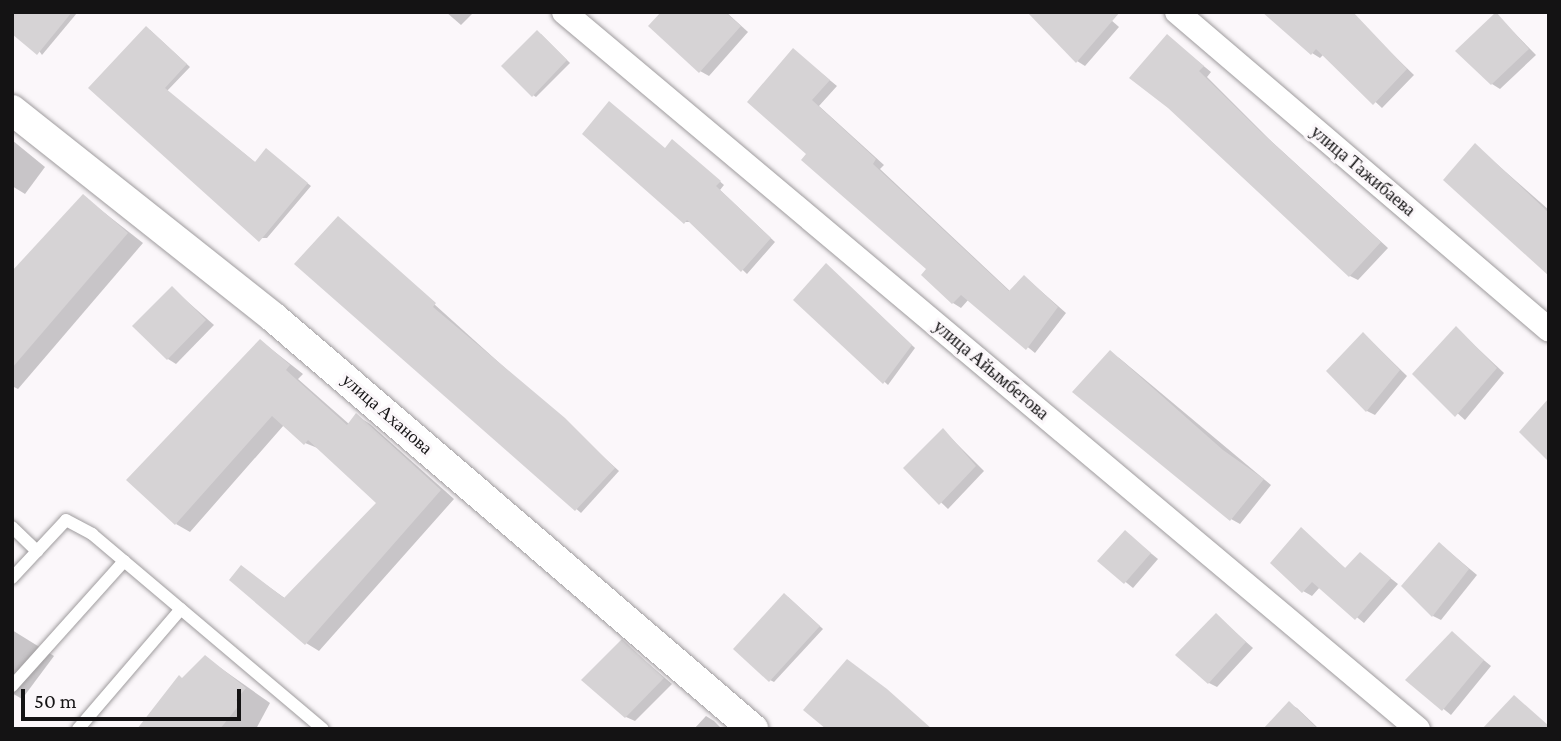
<!DOCTYPE html>
<meta charset="utf-8">
<style>
body{margin:0}
#map{position:relative;width:1561px;height:741px;overflow:hidden;background:#fbf7fa;font-family:"Crimson Pro",serif}
div>[style]{position:absolute}
.shadow>*{inset:0;background:#0003}
.building>*{inset:0;background:#d6d3d5}
.roads{filter:drop-shadow(0 0 2px #9f9c9e) drop-shadow(0 0 2px #9f9c9e)}
.service>*{height:12px;margin:-6px;padding:0 6px;transform-origin:6px;border-radius:6px;background:#fff}
.minor>*{height:24px;margin:-12px;padding:0 12px;transform-origin:12px;border-radius:12px;background:#fff}
.tertiary>*{height:30px;margin:-15px;padding:0 15px;transform-origin:15px;border-radius:15px;background:#fff}
span{translate:-50% -50%;white-space:nowrap;text-align:center;line-height:1.15;-webkit-text-stroke:6px #fbf7fa;paint-order:stroke}
.street-label{font-size:18px;color:#141314}
.frame{position:absolute;inset:0;border:14px solid #141314;pointer-events:none}
.scale{position:absolute;left:21px;top:689px;width:220px;height:32px;box-sizing:border-box;border:4px solid #141314;border-top:0;padding-left:9px;font-size:21px;line-height:24px;white-space:nowrap;color:#141314;-webkit-text-stroke:5px #fbf7fa;paint-order:stroke}
</style>
<div id="map">
<div class="shadow">
<i style="clip-path:polygon(12px 12px,76px 12px,77px 13px,42px 55px)"></i>
<i style="clip-path:polygon(446px 12px,474px 12px,461px 25px)"></i>
<i style="clip-path:polygon(663px 12px,726px 12px,748px 32px,709px 76px,700px 71px)"></i>
<i style="clip-path:polygon(1102px 12px,1119px 27px,1085px 66px,1077px 61px)"></i>
<i style="clip-path:polygon(1349px 12px,1414px 75px,1382px 108px,1324px 54px,1320px 58px,1312px 53px,1274px 20px)"></i>
<i style="clip-path:polygon(1496px 14px,1536px 55px,1500px 89px,1492px 84px)"></i>
<i style="clip-path:polygon(150px 30px,190px 67px,167px 91px,256px 163px,270px 153px,311px 186px,267px 238px,259px 238px,91px 88px)"></i>
<i style="clip-path:polygon(541px 34px,570px 63px,536px 97px,533px 95px)"></i>
<i style="clip-path:polygon(1167px 36px,1211px 72px,1207px 77px,1269px 139px,1388px 248px,1358px 280px,1350px 276px)"></i>
<i style="clip-path:polygon(793px 50px,837px 86px,819px 106px,884px 165px,880px 169px,1011px 292px,1025px 277px,1066px 313px,1035px 353px,969px 299px,961px 308px,953px 303px,929px 269px,808px 154px)"></i>
<i style="clip-path:polygon(12px 140px,45px 167px,25px 194px,12px 186px)"></i>
<i style="clip-path:polygon(677px 144px,724px 185px,720px 190px,775px 242px,747px 274px,692px 222px,685px 222px)"></i>
<i style="clip-path:polygon(1475px 145px,1549px 210px,1549px 271px)"></i>
<i style="clip-path:polygon(83px 196px,143px 243px,18px 389px,12px 386px,12px 274px)"></i>
<i style="clip-path:polygon(342px 221px,619px 471px,581px 513px,297px 264px)"></i>
<i style="clip-path:polygon(830px 268px,915px 348px,888px 385px,795px 300px)"></i>
<i style="clip-path:polygon(172px 288px,214px 325px,176px 364px,168px 359px)"></i>
<i style="clip-path:polygon(1456px 328px,1504px 373px,1465px 420px,1414px 374px)"></i>
<i style="clip-path:polygon(1364px 334px,1407px 376px,1375px 415px,1367px 411px)"></i>
<i style="clip-path:polygon(261px 341px,303px 374px,298px 379px,349px 424px,357px 416px,370px 424px,454px 499px,319px 651px,306px 643px,241px 567px,286px 599px,379px 503px,320px 449px,305px 443px,284px 425px,190px 532px,176px 524px)"></i>
<i style="clip-path:polygon(1118px 357px,1271px 485px,1240px 524px,1231px 519px)"></i>
<i style="clip-path:polygon(943px 430px,984px 471px,948px 509px,905px 468px)"></i>
<i style="clip-path:polygon(1301px 529px,1346px 569px,1360px 554px,1398px 584px,1364px 623px,1320px 587px,1312px 596px,1303px 591px)"></i>
<i style="clip-path:polygon(1125px 532px,1158px 559px,1133px 588px,1100px 561px)"></i>
<i style="clip-path:polygon(1440px 544px,1477px 575px,1441px 620px,1433px 616px)"></i>
<i style="clip-path:polygon(788px 597px,823px 629px,774px 682px,770px 680px)"></i>
<i style="clip-path:polygon(1216px 615px,1253px 648px,1217px 687px,1209px 683px)"></i>
<i style="clip-path:polygon(12px 630px,54px 656px,22px 699px,12px 693px)"></i>
<i style="clip-path:polygon(1452px 634px,1491px 666px,1451px 715px,1408px 680px)"></i>
<i style="clip-path:polygon(622px 641px,672px 684px,635px 721px,626px 717px)"></i>
<i style="clip-path:polygon(205px 657px,270px 703px,256px 729px,143px 729px)"></i>
<i style="clip-path:polygon(1289px 704px,1297px 708px,1319px 729px,1265px 729px)"></i>
<i style="clip-path:polygon(706px 716px,714px 721px,722px 729px,694px 729px)"></i>
</div>
<div class="building">
<i style="clip-path:polygon(12px 12px,72px 12px,37px 55px,12px 34px)"></i>
<i style="clip-path:polygon(661px 12px,725px 12px,741px 26px,699px 73px,648px 26px)"></i>
<i style="clip-path:polygon(1027px 12px,1120px 12px,1076px 63px)"></i>
<i style="clip-path:polygon(1262px 12px,1353px 12px,1407px 69px,1373px 105px,1316px 49px,1311px 55px)"></i>
<i style="clip-path:polygon(1496px 12px,1529px 49px,1491px 85px,1455px 51px)"></i>
<i style="clip-path:polygon(146px 26px,187px 64px,165px 88px,255px 162px,266px 148px,308px 183px,259px 242px,88px 88px)"></i>
<i style="clip-path:polygon(537px 30px,567px 60px,532px 97px,501px 66px)"></i>
<i style="clip-path:polygon(1167px 34px,1204px 66px,1199px 71px,1261px 132px,1381px 242px,1349px 277px,1168px 108px,1129px 78px)"></i>
<i style="clip-path:polygon(793px 48px,830px 80px,812px 100px,876px 159px,873px 164px,1009px 291px,1024px 275px,1058px 307px,1026px 350px,961px 295px,952px 304px,921px 275px,926px 269px,801px 160px,806px 154px,747px 102px)"></i>
<i style="clip-path:polygon(609px 101px,665px 148px,672px 139px,721px 181px,716px 186px,771px 238px,741px 272px,687px 220px,684px 224px,582px 134px)"></i>
<i style="clip-path:polygon(1475px 143px,1549px 213px,1549px 276px,1443px 180px)"></i>
<i style="clip-path:polygon(83px 194px,128px 233px,12px 368px,12px 271px)"></i>
<i style="clip-path:polygon(338px 216px,436px 303px,433px 307px,565px 418px,615px 468px,575px 511px,294px 264px)"></i>
<i style="clip-path:polygon(826px 263px,912px 345px,883px 384px,793px 300px)"></i>
<i style="clip-path:polygon(172px 286px,206px 320px,167px 360px,132px 326px)"></i>
<i style="clip-path:polygon(1456px 326px,1497px 368px,1455px 417px,1412px 374px)"></i>
<i style="clip-path:polygon(1363px 332px,1400px 370px,1366px 412px,1326px 371px)"></i>
<i style="clip-path:polygon(260px 339px,290px 365px,286px 370px,347px 425px,356px 413px,441px 490px,305px 645px,229px 580px,241px 565px,284px 598px,376px 503px,308px 440px,304px 445px,272px 416px,175px 525px,126px 480px)"></i>
<i style="clip-path:polygon(1110px 350px,1223px 450px,1264px 479px,1230px 521px,1072px 392px)"></i>
<i style="clip-path:polygon(1549px 398px,1549px 462px,1519px 432px)"></i>
<i style="clip-path:polygon(943px 428px,976px 466px,939px 505px,903px 468px)"></i>
<i style="clip-path:polygon(1301px 527px,1345px 568px,1360px 552px,1391px 578px,1355px 620px,1312px 582px,1302px 593px,1270px 563px)"></i>
<i style="clip-path:polygon(1125px 530px,1151px 553px,1124px 584px,1097px 561px)"></i>
<i style="clip-path:polygon(1439px 542px,1469px 569px,1432px 617px,1401px 586px)"></i>
<i style="clip-path:polygon(784px 593px,820px 626px,769px 682px,733px 649px)"></i>
<i style="clip-path:polygon(1216px 613px,1246px 642px,1208px 684px,1175px 655px)"></i>
<i style="clip-path:polygon(1452px 631px,1484px 660px,1442px 711px,1405px 680px)"></i>
<i style="clip-path:polygon(622px 639px,664px 678px,625px 718px,581px 680px)"></i>
<i style="clip-path:polygon(205px 655px,246px 688px,236px 700px,240px 704px,220px 729px,137px 729px,179px 675px,182px 678px)"></i>
<i style="clip-path:polygon(847px 659px,887px 689px,932px 729px,826px 729px,803px 710px)"></i>
<i style="clip-path:polygon(1514px 695px,1549px 726px,1549px 729px,1482px 729px)"></i>
<i style="clip-path:polygon(1289px 701px,1318px 729px,1263px 729px)"></i>
</div>
<div class="roads">
<div class="service">
<i style="left:12px;top:527px;width:35px;rotate:44deg"></i>
<i style="left:12px;top:578px;width:79px;rotate:-47deg"></i>
<i style="left:66px;top:520px;width:30px;rotate:28deg"></i>
<i style="left:92px;top:534px;width:302px;rotate:40.2deg"></i>
<i style="left:12px;top:686px;width:168px;rotate:-48.1deg"></i>
<i style="left:78px;top:729px;width:158px;rotate:-49.4deg"></i>
</div>
<div class="minor">
<i style="left:564px;top:12px;width:1115px;rotate:40.02deg"></i>
<i style="left:1177px;top:12px;width:489px;rotate:40.5deg"></i>
</div>
<div class="tertiary">
<i style="left:12px;top:110px;width:333px;rotate:38.4deg"></i>
<i style="left:273px;top:317px;width:633px;rotate:40.64deg"></i>
</div>
</div>
<div class="street-label">
<span style="left:1363px;top:171px;rotate:40deg">улица Тажибаева</span>
<span style="left:991px;top:370px;rotate:40deg">улица Айымбетова</span>
<span style="left:387px;top:414px;rotate:41deg">улица Аханова</span>
</div>
<div class="frame"></div>
<div class="scale">50 m</div>
</div>
